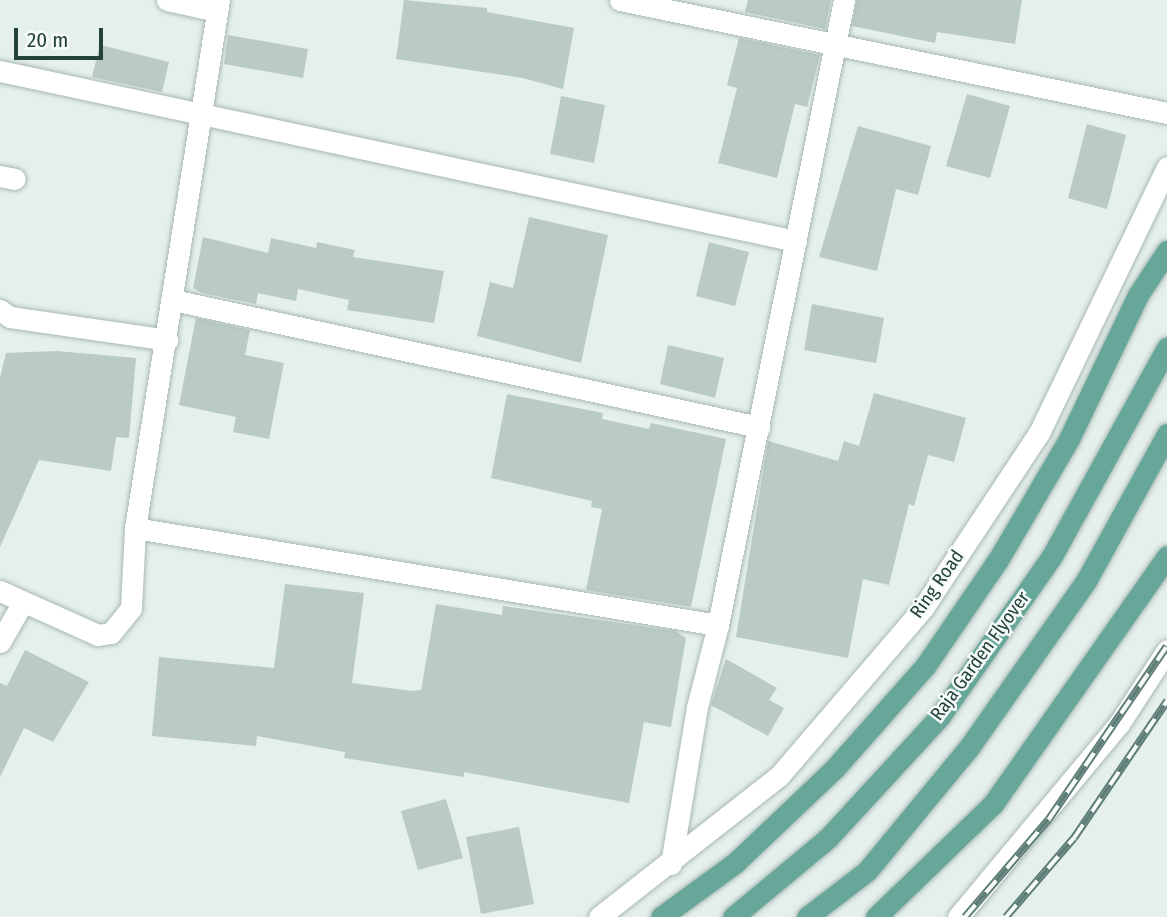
<!DOCTYPE html>
<style>
body{margin:0}
#map{position:relative;width:1167px;height:917px;overflow:hidden;background:#e5efeb;font-family:"Fira Sans Condensed",sans-serif}
div>[style]{position:absolute}
.building>*{inset:0;background:#bacac4}
.roads{filter:drop-shadow(0 0 2px #a7b8b3) drop-shadow(0 0 2px #a7b8b3)}
.street>*{height:21px;margin:-10.5px;padding:0 10.5px;transform-origin:10.5px;border-radius:10.5px;background:#fff}
.secondary>*{height:21px;margin:-10.5px;padding:0 10.5px;transform-origin:10.5px;border-radius:10.5px;background:#fff}
.primary>*{height:21px;margin:-10.5px;padding:0 10.5px;transform-origin:10.5px;border-radius:10.5px;background:#67a79a}
.rail>*{height:8px;margin-top:-4px;transform-origin:0;background:repeating-linear-gradient(90deg,#f6fbf9 0 16px,#5e7e77 0 32px);box-sizing:border-box;border-block:2px solid #5e7e77}
span{translate:-50% -50%;white-space:nowrap;text-align:center;line-height:1.15;-webkit-text-stroke:5px #f6fbf9;paint-order:stroke}
.street-label{font-size:19px;color:#23423c}
.scale{position:absolute;left:14px;top:28px;width:89px;height:32px;box-sizing:border-box;border:4px solid #23423c;border-top:0;padding-left:9px;font-size:21px;line-height:24px;white-space:nowrap;color:#23423c;-webkit-text-stroke:5px #f6fbf9;paint-order:stroke}
</style>
<div id="map">
<div class="building">
<i style="clip-path:polygon(404px 0,487px 8px,487px 12px,574px 28px,563px 89px,523px 78px,396px 59px)"></i>
<i style="clip-path:polygon(748px 0,831px 0,825px 29px,745px 12px)"></i>
<i style="clip-path:polygon(857px 0,1022px 0,1015px 44px,937px 32px,935px 43px,852px 26px)"></i>
<i style="clip-path:polygon(228px 35px,308px 49px,303px 78px,224px 64px)"></i>
<i style="clip-path:polygon(739px 38px,820px 55px,807px 107px,795px 104px,777px 178px,718px 163px,737px 88px,727px 85px)"></i>
<i style="clip-path:polygon(100px 45px,169px 62px,162px 92px,92px 77px)"></i>
<i style="clip-path:polygon(967px 94px,1010px 106px,990px 178px,946px 166px)"></i>
<i style="clip-path:polygon(561px 96px,605px 105px,594px 163px,550px 154px)"></i>
<i style="clip-path:polygon(1087px 124px,1126px 135px,1107px 209px,1068px 198px)"></i>
<i style="clip-path:polygon(858px 126px,931px 146px,918px 195px,896px 189px,877px 271px,819px 257px)"></i>
<i style="clip-path:polygon(529px 217px,608px 235px,581px 363px,477px 336px,490px 282px,513px 288px)"></i>
<i style="clip-path:polygon(203px 237px,268px 253px,271px 238px,316px 248px,317px 242px,355px 250px,353px 257px,444px 271px,434px 323px,347px 310px,349px 300px,298px 289px,296px 301px,258px 293px,256px 304px,202px 293px,193px 288px)"></i>
<i style="clip-path:polygon(709px 242px,749px 252px,735px 306px,696px 296px)"></i>
<i style="clip-path:polygon(812px 304px,884px 318px,876px 363px,804px 350px)"></i>
<i style="clip-path:polygon(196px 318px,250px 330px,245px 355px,284px 363px,269px 439px,233px 432px,236px 417px,179px 405px)"></i>
<i style="clip-path:polygon(668px 345px,724px 358px,715px 398px,660px 384px)"></i>
<i style="clip-path:polygon(57px 351px,136px 358px,129px 438px,116px 437px,111px 471px,39px 460px,0 547px,0 378px,6px 353px)"></i>
<i style="clip-path:polygon(874px 393px,966px 418px,954px 462px,928px 455px,914px 506px,909px 504px,889px 585px,863px 579px,848px 658px,736px 637px,768px 441px,838px 461px,844px 441px,859px 446px)"></i>
<i style="clip-path:polygon(507px 394px,603px 413px,602px 419px,649px 429px,651px 423px,726px 439px,691px 607px,586px 590px,602px 509px,591px 507px,592px 501px,491px 478px)"></i>
<i style="clip-path:polygon(285px 584px,364px 593px,352px 683px,412px 691px,421px 690px,436px 604px,502px 615px,503px 606px,675px 631px,686px 638px,671px 727px,644px 722px,629px 803px,464px 772px,464px 777px,344px 758px,345px 752px,257px 736px,256px 746px,152px 736px,159px 657px,274px 668px)"></i>
<i style="clip-path:polygon(25px 650px,89px 682px,53px 742px,24px 728px,0 777px,0 683px,7px 686px)"></i>
<i style="clip-path:polygon(726px 659px,777px 688px,769px 700px,784px 708px,768px 736px,711px 705px)"></i>
<i style="clip-path:polygon(446px 799px,463px 858px,418px 870px,401px 811px)"></i>
<i style="clip-path:polygon(519px 827px,534px 904px,481px 914px,466px 837px)"></i>
</div>
<div class="roads">
<div class="street">
<i style="left:167px;top:0;width:51px;rotate:12.4deg"></i>
<i style="left:620px;top:0;width:559px;rotate:11.67deg"></i>
<i style="left:0;top:71px;width:814px;rotate:12.06deg"></i>
<i style="left:0;top:176px;width:15px;rotate:11deg"></i>
<i style="left:173px;top:300px;width:600px;rotate:12.23deg"></i>
<i style="left:0;top:310px;width:12px;rotate:35deg"></i>
<i style="left:10px;top:317px;width:159px;rotate:8.3deg"></i>
<i style="left:135px;top:528px;width:591px;rotate:9.45deg"></i>
<i style="left:0;top:591px;width:107px;rotate:24.2deg"></i>
<i style="left:98px;top:635px;width:13px;rotate:-9deg"></i>
<i style="left:111px;top:633px;width:32px;rotate:-51deg"></i>
<i style="left:131px;top:608px;width:80px;rotate:-87.1deg"></i>
<i style="left:135px;top:528px;width:535px;rotate:-80.96deg"></i>
<i style="left:0;top:642px;width:46px;rotate:-60.1deg"></i>
<i style="left:671px;top:864px;width:159px;rotate:-80.6deg"></i>
<i style="left:697px;top:707px;width:85px;rotate:-75.6deg"></i>
<i style="left:718px;top:625px;width:638px;rotate:-78.6deg"></i>
</div>
<div class="secondary">
<i style="left:599px;top:917px;width:229px;rotate:-38.1deg"></i>
<i style="left:779px;top:776px;width:221px;rotate:-49.4deg"></i>
<i style="left:923px;top:608px;width:210px;rotate:-56.5deg"></i>
<i style="left:1039px;top:433px;width:295px;rotate:-64.3deg"></i>
<i style="left:958px;top:917px;width:251px;rotate:-50.2deg"></i>
<i style="left:1119px;top:724px;width:88px;rotate:-57deg"></i>
</div>
<div class="primary">
<i style="left:661px;top:917px;width:92px;rotate:-36.1deg"></i>
<i style="left:735px;top:863px;width:138px;rotate:-43.5deg"></i>
<i style="left:835px;top:768px;width:137px;rotate:-48.5deg"></i>
<i style="left:926px;top:665px;width:127px;rotate:-55.6deg"></i>
<i style="left:998px;top:560px;width:140px;rotate:-59.6deg"></i>
<i style="left:1069px;top:439px;width:160px;rotate:-64.4deg"></i>
<i style="left:1138px;top:295px;width:53px;rotate:-56.6deg"></i>
<i style="left:733px;top:917px;width:124px;rotate:-39.7deg"></i>
<i style="left:828px;top:838px;width:166px;rotate:-47.4deg"></i>
<i style="left:940px;top:716px;width:195px;rotate:-55deg"></i>
<i style="left:1052px;top:556px;width:238px;rotate:-61.1deg"></i>
<i style="left:807px;top:917px;width:76px;rotate:-37.5deg"></i>
<i style="left:867px;top:871px;width:162px;rotate:-50.5deg"></i>
<i style="left:970px;top:746px;width:202px;rotate:-54.9deg"></i>
<i style="left:1086px;top:581px;width:168px;rotate:-61.1deg"></i>
<i style="left:876px;top:917px;width:163px;rotate:-44deg"></i>
<i style="left:993px;top:804px;width:303px;rotate:-54.9deg"></i>
</div>
</div>
<div class="rail">
<i style="left:965px;top:917px;width:129px;rotate:-49.4deg"></i>
<i style="left:1049px;top:819px;width:209px;rotate:-55.7deg"></i>
<i style="left:1006px;top:917px;width:104px;rotate:-49.3deg"></i>
<i style="left:1074px;top:838px;width:166px;rotate:-55.8deg"></i>
</div>
<div class="street-label">
<span style="left:937px;top:584px;rotate:-55deg">Ring Road</span>
<span style="left:980px;top:656px;rotate:-54deg">Raja Garden Flyover</span>
</div>
<div class="scale">20 m</div>
</div>
